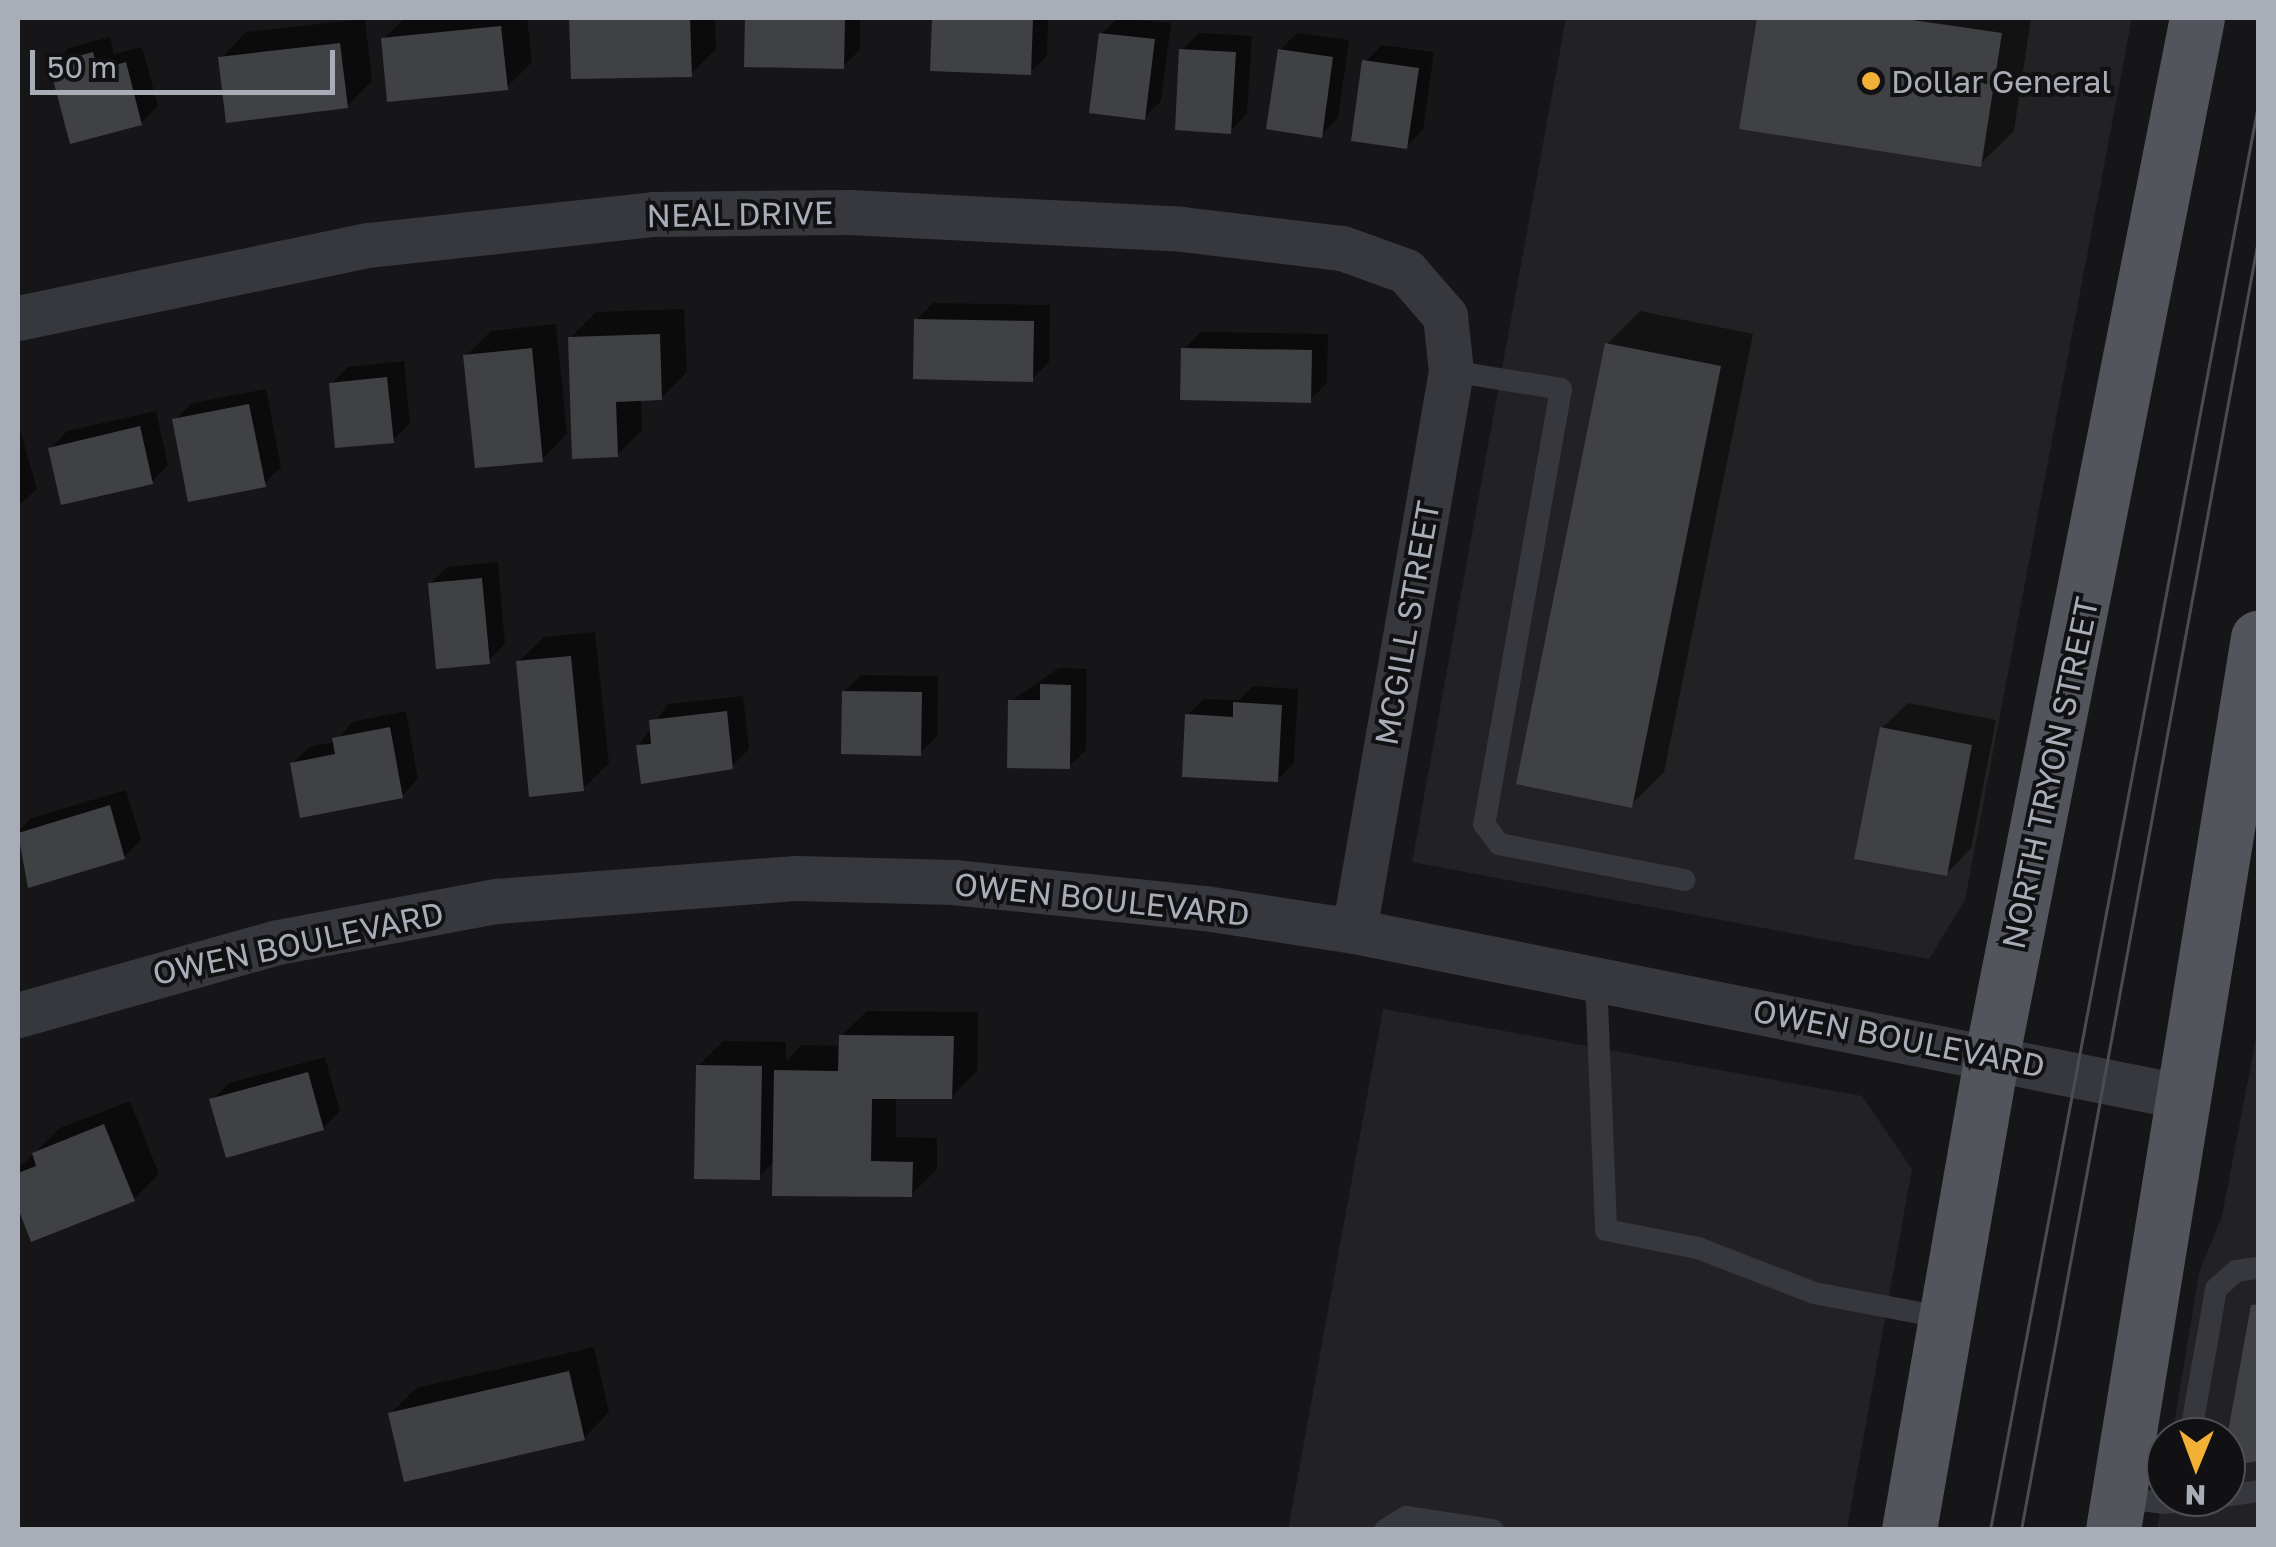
<!DOCTYPE html>
<style>
body{margin:0}
#map{position:relative;width:2276px;height:1547px;overflow:hidden;background:#161618;font-family:"Golos Text",sans-serif}
div>[style]{position:absolute}
.built>*{inset:0;background:#222225}
.shadow>*{inset:0;background:#0007}
.building>*{inset:0;background:#404145}
.service>*{height:22px;margin:-11px;padding:0 11px;transform-origin:11px;border-radius:11px;background:#37383d}
.minor>*{height:45px;margin:-22.5px;padding:0 22.5px;transform-origin:22.5px;border-radius:22.5px;background:#37383d}
.primary>*{height:55px;margin:-27.5px;padding:0 27.5px;transform-origin:27.5px;border-radius:27.5px;background:#53555c}
.tram>*{height:2.5px;margin:-1.25px;padding:0 1.25px;transform-origin:1.25px;border-radius:1.25px;background:#4a4c52}
.dots>*{width:28px;height:28px;translate:-50% -50%;box-sizing:border-box;border:5px solid #111113;border-radius:50%}
span{translate:-50% -50%;white-space:nowrap;text-align:center;line-height:1.15;-webkit-text-stroke:8px #111113;paint-order:stroke}
.poi-label{font-size:32px;color:#a8adb8}
.left{translate:0 -50%;text-align:left}
.street-label{font-size:32px;color:#a8adb8}
.frame{position:absolute;inset:0;border:20px solid #a8adb8;pointer-events:none}
.north{position:absolute;left:2146px;top:1417px;width:100px;height:100px;box-sizing:border-box;background:#111113;border:2px solid #4d4f55;border-radius:50%;rotate:181deg;font-size:28px;font-weight:700;line-height:40px;text-align:center;color:#a8adb8}
.north::after{content:'';display:block;margin:auto;width:35px;height:45px;background:#f2b134;clip-path:polygon(50% 0,100% 100%,50% 72%,0 100%)}
.scale{position:absolute;left:30px;top:50px;width:305px;height:45px;box-sizing:border-box;border:5px solid #a8adb8;border-top:0;padding-left:12px;font-size:30px;line-height:35px;white-space:nowrap;color:#a8adb8;-webkit-text-stroke:8px #111113;paint-order:stroke}
</style>
<div id="map">
<div class="built">
<i style="clip-path:polygon(1566px 18px,2132px 18px,1965px 900px,1929px 959px,1412px 862px)"></i>
<i style="clip-path:polygon(1383px 1009px,1862px 1096px,1912px 1169px,1847px 1529px,1288px 1530px)"></i>
<i style="clip-path:polygon(2258px 1028px,2258px 1529px,2157px 1530px,2166px 1475px,2166px 1497px,2226px 1497px,2226px 1437px,2172px 1437px,2199px 1273px,2222px 1216px)"></i>
</div>
<div class="shadow">
<i style="clip-path:polygon(405px 18px,527px 18px,532px 62px,507px 87px,383px 39px)"></i>
<i style="clip-path:polygon(572px 18px,715px 18px,716px 49px,691px 74px,573px 77px)"></i>
<i style="clip-path:polygon(747px 18px,860px 18px,860px 50px,843px 66px,747px 65px)"></i>
<i style="clip-path:polygon(935px 18px,1048px 18px,1047px 56px,1030px 72px,932px 68px)"></i>
<i style="clip-path:polygon(1118px 18px,1171px 23px,1161px 101px,1144px 118px,1101px 34px)"></i>
<i style="clip-path:polygon(1759px 18px,2031px 18px,2014px 131px,1980px 164px,1742px 127px)"></i>
<i style="clip-path:polygon(365px 19px,372px 81px,347px 106px,221px 58px,246px 32px)"></i>
<i style="clip-path:polygon(1199px 33px,1252px 36px,1247px 114px,1230px 131px,1182px 50px)"></i>
<i style="clip-path:polygon(1297px 33px,1349px 40px,1338px 118px,1321px 135px,1280px 50px)"></i>
<i style="clip-path:polygon(110px 37px,114px 54px,142px 47px,158px 106px,141px 123px,52px 65px,69px 48px)"></i>
<i style="clip-path:polygon(1382px 45px,1434px 52px,1423px 130px,1406px 147px,1365px 62px)"></i>
<i style="clip-path:polygon(933px 303px,1050px 305px,1049px 362px,1032px 379px,916px 320px)"></i>
<i style="clip-path:polygon(684px 309px,687px 372px,661px 398px,641px 398px,642px 430px,617px 455px,570px 338px,596px 312px)"></i>
<i style="clip-path:polygon(1640px 311px,1753px 334px,1664px 772px,1631px 805px,1607px 344px)"></i>
<i style="clip-path:polygon(556px 324px,567px 434px,542px 459px,466px 356px,491px 331px)"></i>
<i style="clip-path:polygon(1201px 332px,1328px 334px,1327px 383px,1310px 400px,1184px 349px)"></i>
<i style="clip-path:polygon(404px 361px,410px 423px,393px 440px,331px 384px,348px 367px)"></i>
<i style="clip-path:polygon(266px 389px,281px 467px,264px 484px,175px 420px,192px 403px)"></i>
<i style="clip-path:polygon(156px 411px,168px 465px,151px 482px,51px 448px,67px 431px)"></i>
<i style="clip-path:polygon(21px 433px,37px 489px,18px 506px,18px 434px)"></i>
<i style="clip-path:polygon(498px 562px,505px 644px,488px 661px,430px 584px,447px 567px)"></i>
<i style="clip-path:polygon(595px 632px,609px 763px,583px 789px,518px 662px,544px 637px)"></i>
<i style="clip-path:polygon(1059px 668px,1087px 669px,1086px 750px,1069px 767px,1011px 701px)"></i>
<i style="clip-path:polygon(861px 675px,938px 676px,937px 736px,920px 753px,844px 692px)"></i>
<i style="clip-path:polygon(1253px 686px,1298px 689px,1294px 763px,1277px 780px,1187px 715px,1204px 699px,1239px 700px)"></i>
<i style="clip-path:polygon(743px 696px,749px 749px,732px 766px,643px 781px,638px 746px,668px 704px)"></i>
<i style="clip-path:polygon(1908px 703px,1996px 720px,1971px 848px,1946px 874px,1882px 728px)"></i>
<i style="clip-path:polygon(406px 711px,418px 779px,402px 796px,292px 764px,309px 747px,336px 742px,352px 722px)"></i>
<i style="clip-path:polygon(126px 790px,141px 840px,124px 857px,30px 885px,18px 832px,31px 818px)"></i>
<i style="clip-path:polygon(867px 1011px,978px 1012px,977px 1071px,951px 1097px,896px 1096px,896px 1137px,937px 1138px,937px 1169px,911px 1195px,775px 1161px,759px 1177px,698px 1066px,723px 1041px,786px 1042px,786px 1061px,802px 1045px,841px 1046px,841px 1036px)"></i>
<i style="clip-path:polygon(325px 1057px,340px 1111px,323px 1128px,212px 1100px,229px 1083px)"></i>
<i style="clip-path:polygon(130px 1101px,159px 1174px,134px 1199px,33px 1239px,18px 1201px,18px 1169px,60px 1128px)"></i>
<i style="clip-path:polygon(2258px 1301px,2258px 1459px,2237px 1462px,2253px 1307px)"></i>
<i style="clip-path:polygon(594px 1347px,609px 1412px,584px 1438px,390px 1414px,416px 1388px)"></i>
</div>
<div class="building">
<i style="clip-path:polygon(569px 18px,690px 18px,692px 77px,571px 79px)"></i>
<i style="clip-path:polygon(745px 18px,845px 18px,844px 69px,744px 67px)"></i>
<i style="clip-path:polygon(932px 18px,1033px 18px,1031px 75px,930px 71px)"></i>
<i style="clip-path:polygon(1757px 18px,1899px 18px,2002px 33px,1981px 167px,1739px 129px)"></i>
<i style="clip-path:polygon(501px 26px,508px 90px,387px 102px,381px 38px)"></i>
<i style="clip-path:polygon(1099px 33px,1155px 39px,1145px 120px,1089px 113px)"></i>
<i style="clip-path:polygon(340px 43px,348px 108px,226px 123px,218px 57px)"></i>
<i style="clip-path:polygon(1179px 49px,1236px 52px,1231px 134px,1175px 130px)"></i>
<i style="clip-path:polygon(1278px 49px,1333px 57px,1322px 138px,1266px 129px)"></i>
<i style="clip-path:polygon(93px 52px,98px 70px,126px 62px,142px 125px,70px 144px,49px 64px)"></i>
<i style="clip-path:polygon(1362px 60px,1419px 68px,1407px 149px,1351px 141px)"></i>
<i style="clip-path:polygon(914px 319px,1034px 321px,1033px 382px,913px 379px)"></i>
<i style="clip-path:polygon(660px 334px,662px 400px,616px 402px,618px 457px,572px 459px,568px 337px)"></i>
<i style="clip-path:polygon(1605px 343px,1721px 366px,1632px 808px,1516px 784px)"></i>
<i style="clip-path:polygon(532px 348px,543px 462px,475px 468px,463px 355px)"></i>
<i style="clip-path:polygon(1181px 348px,1312px 350px,1311px 403px,1180px 400px)"></i>
<i style="clip-path:polygon(387px 377px,394px 443px,335px 448px,329px 383px)"></i>
<i style="clip-path:polygon(249px 404px,266px 487px,188px 502px,172px 419px)"></i>
<i style="clip-path:polygon(140px 426px,153px 484px,61px 505px,48px 448px)"></i>
<i style="clip-path:polygon(482px 578px,490px 664px,436px 669px,428px 583px)"></i>
<i style="clip-path:polygon(571px 656px,584px 791px,529px 797px,516px 661px)"></i>
<i style="clip-path:polygon(1040px 684px,1071px 685px,1070px 769px,1007px 768px,1008px 700px,1040px 700px)"></i>
<i style="clip-path:polygon(842px 691px,922px 692px,921px 756px,841px 754px)"></i>
<i style="clip-path:polygon(1233px 702px,1282px 705px,1278px 782px,1182px 777px,1185px 714px,1233px 717px)"></i>
<i style="clip-path:polygon(727px 711px,733px 769px,641px 784px,636px 745px,651px 744px,649px 720px)"></i>
<i style="clip-path:polygon(390px 727px,403px 798px,300px 818px,290px 763px,335px 754px,332px 738px)"></i>
<i style="clip-path:polygon(1880px 727px,1972px 745px,1947px 876px,1854px 859px)"></i>
<i style="clip-path:polygon(110px 805px,125px 859px,28px 888px,18px 833px)"></i>
<i style="clip-path:polygon(839px 1035px,954px 1036px,952px 1099px,872px 1099px,871px 1161px,913px 1162px,912px 1197px,772px 1196px,774px 1070px,838px 1071px)"></i>
<i style="clip-path:polygon(696px 1065px,762px 1066px,760px 1180px,694px 1179px)"></i>
<i style="clip-path:polygon(308px 1072px,324px 1130px,226px 1158px,209px 1099px)"></i>
<i style="clip-path:polygon(104px 1124px,135px 1201px,31px 1242px,18px 1208px,18px 1173px,36px 1166px,32px 1153px)"></i>
<i style="clip-path:polygon(2258px 1304px,2258px 1461px,2236px 1465px,2226px 1456px,2226px 1443px,2251px 1305px)"></i>
<i style="clip-path:polygon(569px 1371px,585px 1440px,404px 1482px,388px 1413px)"></i>
</div>
<div class="service">
<i style="left:1451px;top:371px;width:111px;rotate:9.3deg"></i>
<i style="left:1561px;top:389px;width:442px;rotate:100deg"></i>
<i style="left:1484px;top:824px;width:25px;rotate:53deg"></i>
<i style="left:1499px;top:844px;width:189px;rotate:11deg"></i>
<i style="left:1596px;top:978px;width:252px;rotate:87.7deg"></i>
<i style="left:1606px;top:1230px;width:94px;rotate:11.1deg"></i>
<i style="left:1698px;top:1248px;width:124px;rotate:21.2deg"></i>
<i style="left:1814px;top:1293px;width:134px;rotate:10.7deg"></i>
<i style="left:2190px;top:1437px;width:150px;rotate:-80deg"></i>
<i style="left:2216px;top:1289px;width:27px;rotate:-42deg"></i>
<i style="left:2236px;top:1271px;width:22px;rotate:-8deg"></i>
<i style="left:2226px;top:1496px;width:32px;rotate:-9deg"></i>
<i style="left:2118px;top:1497px;width:45px;rotate:7.6deg"></i>
<i style="left:2163px;top:1503px;width:53px;rotate:-6.5deg"></i>
<i style="left:1385px;top:1530px;width:25px;rotate:-32deg"></i>
<i style="left:1406px;top:1517px;width:88px;rotate:8.5deg"></i>
</div>
<div class="minor">
<i style="left:18px;top:318px;width:358px;rotate:-11.8deg"></i>
<i style="left:368px;top:245px;width:287px;rotate:-6.2deg"></i>
<i style="left:653px;top:214px;width:197px;rotate:-0.6deg"></i>
<i style="left:850px;top:212px;width:332px;rotate:2.9deg"></i>
<i style="left:1182px;top:229px;width:161px;rotate:6.8deg"></i>
<i style="left:1342px;top:248px;width:68px;rotate:19.8deg"></i>
<i style="left:1406px;top:271px;width:60px;rotate:49.1deg"></i>
<i style="left:1445px;top:316px;width:55px;rotate:83.8deg"></i>
<i style="left:1451px;top:371px;width:568px;rotate:99.83deg"></i>
<i style="left:18px;top:1015px;width:270px;rotate:-15.7deg"></i>
<i style="left:278px;top:942px;width:222px;rotate:-10.7deg"></i>
<i style="left:496px;top:901px;width:301px;rotate:-4.4deg"></i>
<i style="left:796px;top:878px;width:157px;rotate:1.5deg"></i>
<i style="left:953px;top:882px;width:253px;rotate:5.9deg"></i>
<i style="left:1205px;top:908px;width:151px;rotate:8.8deg"></i>
<i style="left:1354px;top:931px;width:846px;rotate:11.31deg"></i>
</div>
<div class="primary">
<i style="left:1909px;top:1530px;width:482px;rotate:-80.1deg"></i>
<i style="left:1992px;top:1055px;width:1057px;rotate:-78.82deg"></i>
<i style="left:2113px;top:1530px;width:904px;rotate:-80.77deg"></i>
</div>
<div class="tram">
<i style="left:1990px;top:1530px;width:1450px;rotate:-79.35deg"></i>
<i style="left:2021px;top:1530px;width:1312px;rotate:-79.59deg"></i>
</div>
<div class="dots">
<i style="left:1871px;top:81px;background:#f2b134"></i>
</div>
<div class="poi-label">
<span class="left" style="left:1891px;top:81px">Dollar General</span>
</div>
<div class="street-label">
<span style="left:740px;top:214px;rotate:-1deg">NEAL DRIVE</span>
<span style="left:1407px;top:623px;rotate:-80deg">MCGILL STREET</span>
<span style="left:2050px;top:773px;rotate:-78deg">NORTH TRYON STREET</span>
<span style="left:1102px;top:899px;rotate:6deg">OWEN BOULEVARD</span>
<span style="left:298px;top:943px;rotate:-12deg">OWEN BOULEVARD</span>
<span style="left:1899px;top:1038px;rotate:11deg">OWEN BOULEVARD</span>
</div>
<div class="frame"></div>
<div class="north">N</div>
<div class="scale">50 m</div>
</div>
